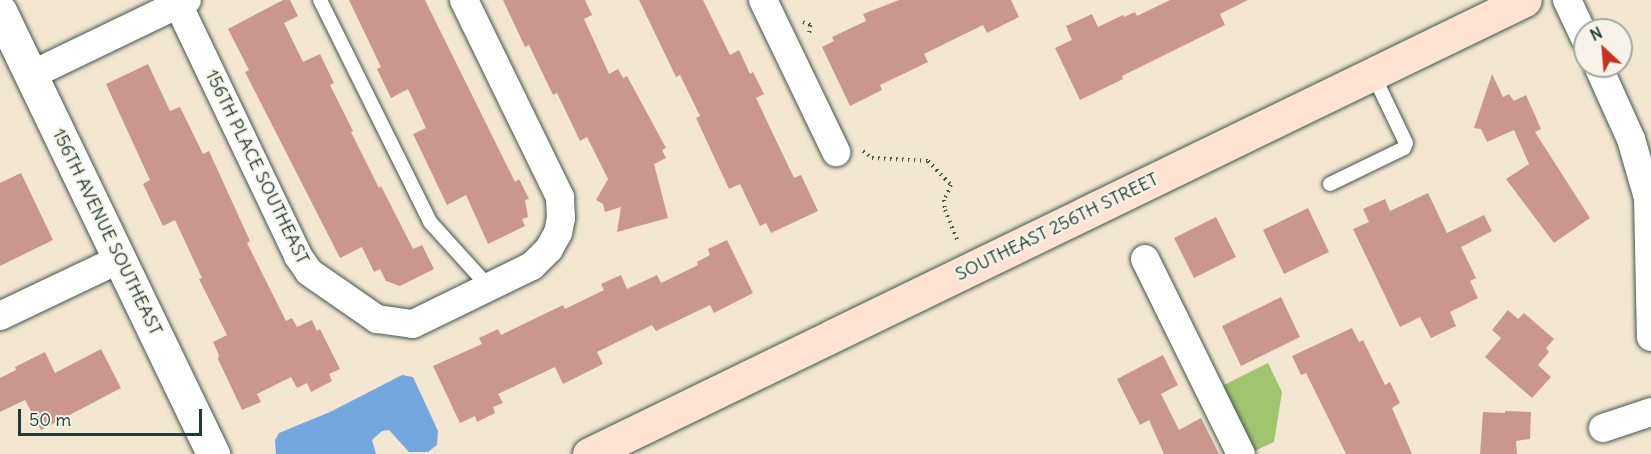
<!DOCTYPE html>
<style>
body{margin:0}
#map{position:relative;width:1651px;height:454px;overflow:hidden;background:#f4e7d2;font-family:Delius,sans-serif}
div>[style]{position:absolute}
.green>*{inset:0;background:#a1c56f}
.water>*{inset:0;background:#74a7e0}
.building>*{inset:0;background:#c9978e}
.path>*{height:4px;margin-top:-2px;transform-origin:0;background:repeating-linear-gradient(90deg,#3f564c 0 1.5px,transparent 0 6px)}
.roads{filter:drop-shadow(0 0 2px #3f564c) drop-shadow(0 0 2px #3f564c)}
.service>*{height:14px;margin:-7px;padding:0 7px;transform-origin:7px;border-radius:7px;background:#fff}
.minor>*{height:28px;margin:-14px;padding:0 14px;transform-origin:14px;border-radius:14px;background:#fff}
.tertiary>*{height:33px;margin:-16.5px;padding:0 16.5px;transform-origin:16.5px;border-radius:16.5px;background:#fff}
.secondary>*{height:33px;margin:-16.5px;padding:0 16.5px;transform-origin:16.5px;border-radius:16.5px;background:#fee3d2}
span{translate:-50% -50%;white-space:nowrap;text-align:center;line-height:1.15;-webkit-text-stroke:4.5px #f7f3e8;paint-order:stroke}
.street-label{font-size:18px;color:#1f3d34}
.north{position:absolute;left:1573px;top:18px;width:60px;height:60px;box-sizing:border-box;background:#f7f3e8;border:2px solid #a1aaa0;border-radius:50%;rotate:334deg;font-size:16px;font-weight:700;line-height:24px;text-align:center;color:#1f3d34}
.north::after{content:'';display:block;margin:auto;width:21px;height:27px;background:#c8321e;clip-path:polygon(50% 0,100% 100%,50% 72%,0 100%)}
.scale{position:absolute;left:18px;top:409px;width:184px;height:27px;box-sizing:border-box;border:3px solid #1f3d34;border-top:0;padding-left:8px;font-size:18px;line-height:21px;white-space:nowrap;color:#1f3d34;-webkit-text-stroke:4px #f7f3e8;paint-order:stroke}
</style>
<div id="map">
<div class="green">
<i style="clip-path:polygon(1268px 363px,1282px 392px,1274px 442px,1252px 452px,1220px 387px)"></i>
</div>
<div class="water">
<i style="clip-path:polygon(402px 375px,413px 377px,438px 431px,437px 445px,428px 452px,409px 452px,389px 430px,382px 431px,372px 440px,376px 454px,276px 454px,275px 440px,279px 433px,330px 412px)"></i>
</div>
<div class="building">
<i style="clip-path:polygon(283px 0,290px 0,298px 16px,284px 23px,303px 62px,320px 54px,334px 83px,330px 85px,353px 131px,351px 132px,379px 188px,381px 186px,413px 249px,422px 245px,434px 269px,400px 286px,386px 281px,380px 269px,374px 272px,362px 247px,340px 258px,245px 72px,249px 70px,228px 29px)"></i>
<i style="clip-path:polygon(349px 0,425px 0,515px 182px,519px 179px,529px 199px,525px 200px,528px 217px,522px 219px,525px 226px,488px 244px,466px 195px,447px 205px,413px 134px,426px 128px,408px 89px,391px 98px,377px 69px,381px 67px)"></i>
<i style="clip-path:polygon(503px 0,585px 0,592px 15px,584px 19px,609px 74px,618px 69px,623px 78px,627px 76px,666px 148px,662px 150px,666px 158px,654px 164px,668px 218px,617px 232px,621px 207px,605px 212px,603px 204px,596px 200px,608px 179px,587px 137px,580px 141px,557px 93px,553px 95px,529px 45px,525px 47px)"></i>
<i style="clip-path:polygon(639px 0,703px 0,730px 55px,739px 50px,750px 74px,753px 72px,764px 94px,756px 98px,794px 178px,801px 175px,818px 211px,771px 233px,766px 223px,760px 226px,740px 184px,729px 189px,696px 118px,700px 116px,680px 75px,676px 77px)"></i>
<i style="clip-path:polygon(899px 0,1011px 0,1019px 17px,987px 33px,983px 25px,924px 54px,928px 62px,880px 85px,882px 90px,850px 106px,822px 47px,834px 41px,832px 37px,866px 21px,863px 14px)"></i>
<i style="clip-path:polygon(1170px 0,1248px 0,1220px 14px,1225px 25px,1122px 76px,1123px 79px,1080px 100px,1055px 48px,1072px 40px,1066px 26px,1092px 14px,1098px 27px,1123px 15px,1124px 17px,1135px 12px,1137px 16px)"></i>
<i style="clip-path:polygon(148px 64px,170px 111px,180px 107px,203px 154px,209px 151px,250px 241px,247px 243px,286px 321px,292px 318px,297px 327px,312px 320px,317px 331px,320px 329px,340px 369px,329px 374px,332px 381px,311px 392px,307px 383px,297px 388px,291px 377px,257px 394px,261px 402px,242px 410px,218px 359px,219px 355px,213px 342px,227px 335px,199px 279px,202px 278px,175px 220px,163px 226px,143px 184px,150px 180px,106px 84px)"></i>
<i style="clip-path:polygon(1492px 74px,1503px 97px,1509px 94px,1514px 101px,1526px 95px,1541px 129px,1535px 132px,1590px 218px,1554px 243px,1506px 179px,1529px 164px,1514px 130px,1487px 142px,1481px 129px,1474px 128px)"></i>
<i style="clip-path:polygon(21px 173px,53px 240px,0 266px,0 183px)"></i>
<i style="clip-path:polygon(1428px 193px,1447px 233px,1484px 215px,1492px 231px,1461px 247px,1476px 278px,1470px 281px,1478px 298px,1450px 312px,1456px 326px,1431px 338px,1420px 317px,1400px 327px,1353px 229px,1369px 222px,1363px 209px,1385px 199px,1390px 211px)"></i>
<i style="clip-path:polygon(1308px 208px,1329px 252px,1284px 274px,1263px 230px)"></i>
<i style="clip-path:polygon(1216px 217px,1236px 257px,1194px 278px,1174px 238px)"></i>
<i style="clip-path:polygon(727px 240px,753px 293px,714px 313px,710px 305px,656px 331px,652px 325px,597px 352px,603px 364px,563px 384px,555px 367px,498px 394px,503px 403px,493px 407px,495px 413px,477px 422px,475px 416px,460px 423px,433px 366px,482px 344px,479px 338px,498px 329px,501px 335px,563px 305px,565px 309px,604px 290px,601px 284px,621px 275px,627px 289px,657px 275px,661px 283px,698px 265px,697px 262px,710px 255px,708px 249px)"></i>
<i style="clip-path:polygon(1281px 297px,1300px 337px,1241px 366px,1222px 326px)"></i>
<i style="clip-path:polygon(1508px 310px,1518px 319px,1524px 313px,1554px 339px,1546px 348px,1549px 352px,1538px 365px,1551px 377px,1532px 398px,1485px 357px,1501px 338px,1492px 330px)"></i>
<i style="clip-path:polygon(1352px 328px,1359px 342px,1363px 340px,1385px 385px,1390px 382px,1400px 403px,1392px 408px,1412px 454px,1346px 454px,1306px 373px,1301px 375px,1292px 356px)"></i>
<i style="clip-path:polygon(101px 349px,121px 388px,41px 430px,25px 400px,0 412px,0 378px,16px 370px,15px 367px,45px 352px,55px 373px)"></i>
<i style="clip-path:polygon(1163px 355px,1178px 385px,1161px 394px,1179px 430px,1201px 418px,1219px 454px,1164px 454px,1149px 420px,1140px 425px,1117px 379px)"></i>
<i style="clip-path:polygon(1505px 411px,1531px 412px,1530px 439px,1516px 441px,1517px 454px,1480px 454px,1483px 412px,1505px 413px)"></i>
</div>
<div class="path">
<i style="left:803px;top:22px;width:8px;rotate:23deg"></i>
<i style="left:810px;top:25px;width:9px;rotate:96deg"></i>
<i style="left:863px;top:151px;width:11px;rotate:38deg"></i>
<i style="left:872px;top:158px;width:56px;rotate:3.1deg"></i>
<i style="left:928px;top:161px;width:33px;rotate:46deg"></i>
<i style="left:951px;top:185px;width:17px;rotate:115deg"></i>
<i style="left:944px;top:200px;width:10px;rotate:84deg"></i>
<i style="left:945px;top:210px;width:35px;rotate:68deg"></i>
</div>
<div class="roads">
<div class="service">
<i style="left:320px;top:0;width:248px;rotate:63.6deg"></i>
<i style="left:430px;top:222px;width:88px;rotate:47.8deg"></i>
<i style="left:1330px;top:184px;width:82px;rotate:-25.9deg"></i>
<i style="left:1404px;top:148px;width:5px;rotate:-68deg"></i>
<i style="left:1406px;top:143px;width:76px;rotate:-115.6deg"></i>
</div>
<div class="minor">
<i style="left:763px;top:0;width:169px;rotate:64.3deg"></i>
<i style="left:1567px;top:0;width:42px;rotate:64.7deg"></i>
<i style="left:178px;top:4px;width:279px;rotate:64.5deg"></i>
<i style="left:298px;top:256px;width:19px;rotate:55deg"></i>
<i style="left:309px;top:272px;width:83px;rotate:34.7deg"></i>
<i style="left:377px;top:319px;width:36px;rotate:8deg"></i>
<i style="left:413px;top:324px;width:132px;rotate:-26deg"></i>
<i style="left:532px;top:266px;width:24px;rotate:-45deg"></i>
<i style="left:549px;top:249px;width:18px;rotate:-61deg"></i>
<i style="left:558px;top:233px;width:15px;rotate:-79deg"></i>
<i style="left:561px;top:218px;width:21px;rotate:-93deg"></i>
<i style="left:560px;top:197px;width:219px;rotate:-116deg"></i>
<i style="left:1598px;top:66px;width:80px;rotate:65.7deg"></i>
<i style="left:1631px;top:139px;width:61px;rotate:73.9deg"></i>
<i style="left:1648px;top:198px;width:139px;rotate:88.8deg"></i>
<i style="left:31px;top:75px;width:173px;rotate:-25.7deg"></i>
<i style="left:1145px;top:259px;width:217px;rotate:63.8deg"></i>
<i style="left:0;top:316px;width:133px;rotate:-25.4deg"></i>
<i style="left:1603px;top:428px;width:51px;rotate:-18.4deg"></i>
</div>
<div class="tertiary">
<i style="left:0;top:11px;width:492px;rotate:64.3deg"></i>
</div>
<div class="secondary">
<i style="left:589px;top:454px;width:1040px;rotate:-25.88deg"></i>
</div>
</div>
<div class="street-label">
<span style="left:257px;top:167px;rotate:64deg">156TH PLACE SOUTHEAST</span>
<span style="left:1057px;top:227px;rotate:-26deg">SOUTHEAST 256TH STREET</span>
<span style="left:107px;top:232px;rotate:64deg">156TH AVENUE SOUTHEAST</span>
</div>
<div class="north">N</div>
<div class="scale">50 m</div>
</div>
